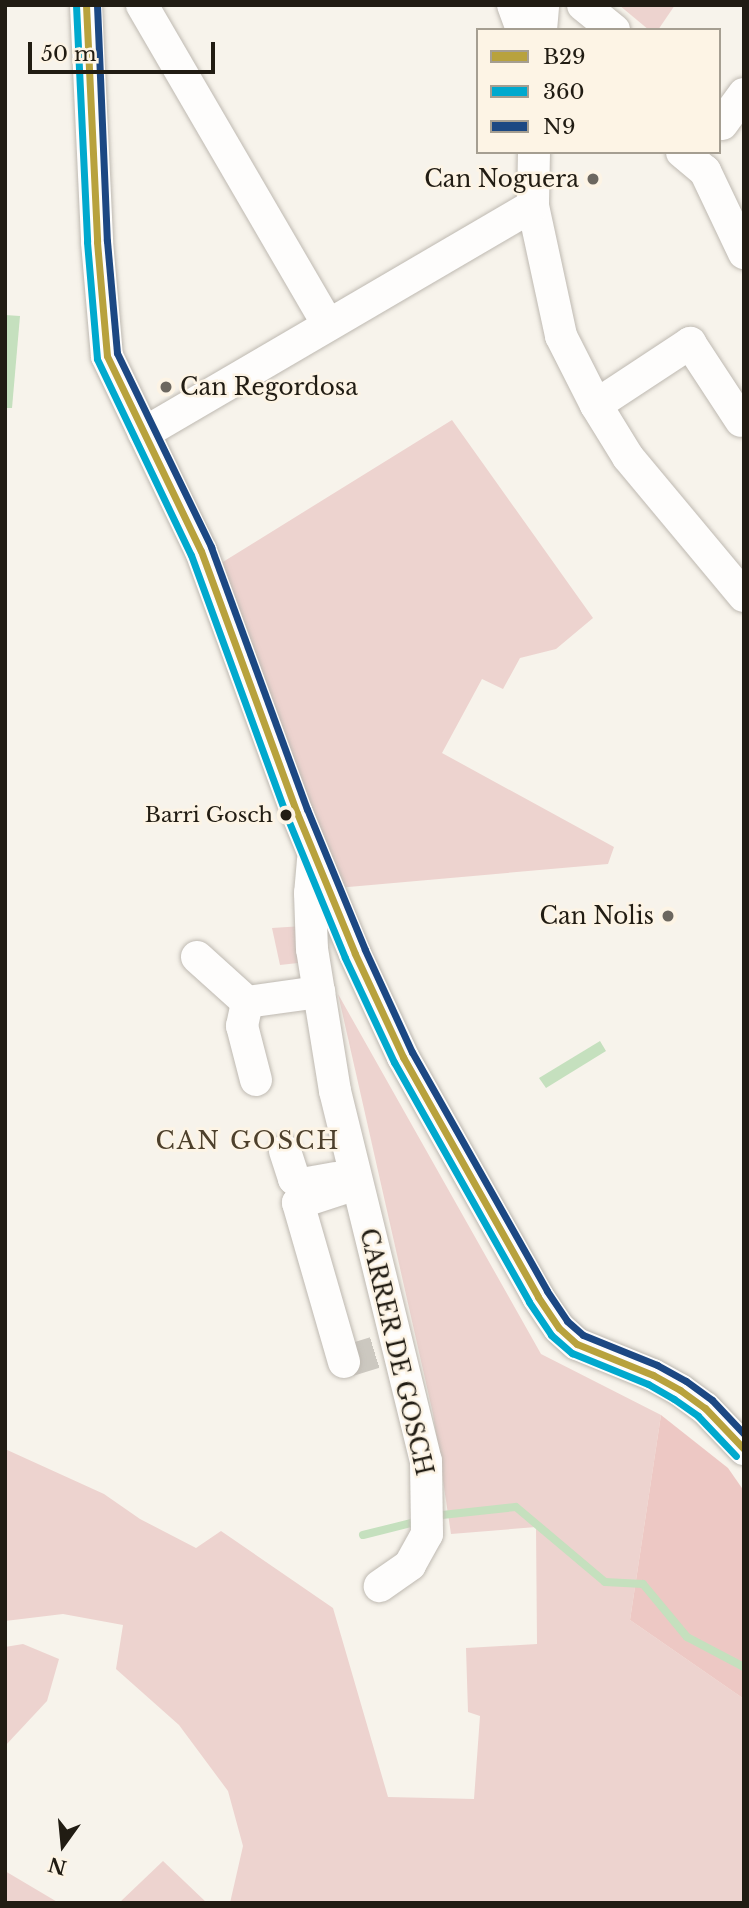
<!DOCTYPE html>
<style>
body{margin:0}
#map{position:relative;width:749px;height:1908px;overflow:hidden;background:#f7f3eb;font-family:"Libre Baskerville",serif}
div>[style]{position:absolute}
.green>*{inset:0;background:#edd3cf}
.forest>*{inset:0;background:#edc8c4}
.water>*{inset:0;background:#c5e0be}
.stream>*{height:8px;margin:-4px;padding:0 4px;transform-origin:4px;border-radius:4px;background:#c5e0be}
.minor-tunnel>*{height:32px;margin-top:-16px;transform-origin:0;background:repeating-linear-gradient(90deg,#ccc8c0 0 32px,transparent 0 48px)}
.roads{filter:drop-shadow(0 0 2px #beb9b1) drop-shadow(0 0 2px #beb9b1)}
.minor>*{height:32px;margin:-16px;padding:0 16px;transform-origin:16px;border-radius:16px;background:#fefdfc}
.bus-1>*{height:7px;margin:-3.5px;padding:0 3.5px;transform-origin:3.5px;border-radius:3.5px;background:#b8a23d}
.bus-2>*{height:7px;margin:-3.5px;padding:0 3.5px;transform-origin:3.5px;border-radius:3.5px;background:#00a9ce}
.bus-3>*{height:7px;margin:-3.5px;padding:0 3.5px;transform-origin:3.5px;border-radius:3.5px;background:#1c4883}
.dots>*{width:19px;height:19px;translate:-50% -50%;box-sizing:border-box;border:4px solid #fdf4e5;border-radius:50%}
span{translate:-50% -50%;white-space:nowrap;text-align:center;line-height:1.15;-webkit-text-stroke:5px #fdf4e5;paint-order:stroke}
.bus-label{font-size:21px;color:#211c13}
.right{translate:-100% -50%;text-align:right}
.poi-label{font-size:23px;color:#211c13}
.left{translate:0 -50%;text-align:left}
.street-label{font-size:23px;color:#211c13}
.neighbourhood-label{font-size:24px;color:#4d402c;letter-spacing:2px}
.frame{position:absolute;inset:0;border:7px solid #211c13;pointer-events:none}
.legend{position:absolute;left:476px;top:28px;width:245px;height:126px;box-sizing:border-box;background:#fdf4e5;border:2px solid #a59e91;margin:0;padding:9px 12px;list-style:none;font-size:21px;color:#211c13}
.legend li{display:flex;align-items:center;gap:14px;height:35px}
.legend b{width:35px;border:2px solid #a59e91}
.north{position:absolute;left:28px;top:1810px;width:70px;height:70px;-webkit-text-stroke:5px #fdf4e5;paint-order:stroke;rotate:195deg;font-size:19px;font-weight:700;line-height:28px;text-align:center;color:#211c13}
.north::after{content:'';display:block;margin:auto;width:24px;height:32px;background:#211c13;clip-path:polygon(50% 0,100% 100%,50% 72%,0 100%)}
.scale{position:absolute;left:28px;top:42px;width:187px;height:32px;box-sizing:border-box;border:4px solid #211c13;border-top:0;padding-left:9px;font-size:21px;line-height:24px;white-space:nowrap;color:#211c13;-webkit-text-stroke:5px #fdf4e5;paint-order:stroke}
</style>
<div id="map">
<div class="green">
<i style="clip-path:polygon(619px 5px,675px 5px,658px 30px,649px 30px)"></i>
<i style="clip-path:polygon(452px 420px,593px 618px,556px 649px,520px 658px,503px 689px,482px 679px,442px 753px,614px 847px,608px 864px,337px 888px,218px 565px)"></i>
<i style="clip-path:polygon(303px 926px,307px 962px,280px 965px,272px 928px)"></i>
<i style="clip-path:polygon(338px 994px,541px 1354px,661px 1415px,630px 1620px,744px 1699px,744px 1903px,230px 1903px,243px 1846px,228px 1791px,179px 1725px,116px 1669px,123px 1625px,63px 1614px,5px 1621px,5px 1449px,104px 1494px,140px 1519px,196px 1548px,221px 1531px,333px 1608px,388px 1797px,474px 1799px,480px 1716px,468px 1712px,466px 1648px,537px 1644px,536px 1527px,451px 1534px,433px 1414px)"></i>
<i style="clip-path:polygon(23px 1644px,59px 1659px,47px 1701px,5px 1746px,5px 1647px)"></i>
<i style="clip-path:polygon(163px 1861px,207px 1903px,119px 1903px)"></i>
<i style="clip-path:polygon(5px 1871px,59px 1903px,5px 1903px)"></i>
</div>
<div class="forest">
<i style="clip-path:polygon(661px 1415px,728px 1468px,744px 1491px,744px 1699px,630px 1620px)"></i>
</div>
<div class="water">
<i style="clip-path:polygon(5px 315px,20px 316px,12px 408px,5px 408px)"></i>
<i style="clip-path:polygon(600px 1041px,606px 1051px,546px 1088px,539px 1078px)"></i>
</div>
<div class="stream">
<i style="left:442px;top:1515px;width:74px;rotate:-6.2deg"></i>
<i style="left:516px;top:1507px;width:116px;rotate:40.1deg"></i>
<i style="left:605px;top:1582px;width:38px;rotate:3deg"></i>
<i style="left:643px;top:1584px;width:69px;rotate:50.3deg"></i>
<i style="left:687px;top:1637px;width:64px;rotate:27.8deg"></i>
<i style="left:363px;top:1535px;width:49px;rotate:-14deg"></i>
</div>
<div class="minor-tunnel">
<i style="left:344px;top:1362px;width:34px;rotate:-17deg"></i>
</div>
<div class="roads">
<div class="minor">
<i style="left:86px;top:5px;width:237px;rotate:87.3deg"></i>
<i style="left:97px;top:242px;width:114px;rotate:85deg"></i>
<i style="left:107px;top:356px;width:216px;rotate:64.3deg"></i>
<i style="left:201px;top:551px;width:279px;rotate:69.9deg"></i>
<i style="left:297px;top:813px;width:152px;rotate:67.6deg"></i>
<i style="left:355px;top:954px;width:114px;rotate:65deg"></i>
<i style="left:403px;top:1057px;width:275px;rotate:60.6deg"></i>
<i style="left:538px;top:1297px;width:37px;rotate:56deg"></i>
<i style="left:559px;top:1328px;width:24px;rotate:42deg"></i>
<i style="left:577px;top:1344px;width:82px;rotate:22.2deg"></i>
<i style="left:653px;top:1375px;width:31px;rotate:29deg"></i>
<i style="left:680px;top:1390px;width:31px;rotate:36deg"></i>
<i style="left:705px;top:1408px;width:57px;rotate:46.4deg"></i>
<i style="left:142px;top:5px;width:370px;rotate:59.8deg"></i>
<i style="left:513px;top:5px;width:27px;rotate:70deg"></i>
<i style="left:583px;top:5px;width:40px;rotate:39deg"></i>
<i style="left:541px;top:30px;width:25px;rotate:-85deg"></i>
<i style="left:722px;top:124px;width:37px;rotate:-54deg"></i>
<i style="left:534px;top:152px;width:54px;rotate:91.1deg"></i>
<i style="left:533px;top:206px;width:133px;rotate:77.8deg"></i>
<i style="left:561px;top:336px;width:77px;rotate:63.1deg"></i>
<i style="left:596px;top:405px;width:61px;rotate:58.4deg"></i>
<i style="left:628px;top:457px;width:181px;rotate:50.2deg"></i>
<i style="left:682px;top:152px;width:30px;rotate:40deg"></i>
<i style="left:705px;top:171px;width:91px;rotate:64.6deg"></i>
<i style="left:596px;top:405px;width:113px;rotate:-33.4deg"></i>
<i style="left:690px;top:343px;width:93px;rotate:56.8deg"></i>
<i style="left:144px;top:433px;width:450px;rotate:-30.3deg"></i>
<i style="left:313px;top:860px;width:33px;rotate:95deg"></i>
<i style="left:310px;top:893px;width:56px;rotate:88deg"></i>
<i style="left:312px;top:949px;width:144px;rotate:80.8deg"></i>
<i style="left:335px;top:1091px;width:381px;rotate:76.2deg"></i>
<i style="left:426px;top:1461px;width:73px;rotate:89.2deg"></i>
<i style="left:427px;top:1534px;width:35px;rotate:119deg"></i>
<i style="left:410px;top:1565px;width:37px;rotate:145deg"></i>
<i style="left:197px;top:957px;width:67px;rotate:42deg"></i>
<i style="left:256px;top:1080px;width:56px;rotate:-104.5deg"></i>
<i style="left:242px;top:1026px;width:25px;rotate:-78deg"></i>
<i style="left:247px;top:1002px;width:73px;rotate:-7.9deg"></i>
<i style="left:285px;top:1151px;width:29px;rotate:72deg"></i>
<i style="left:294px;top:1179px;width:9px;rotate:32deg"></i>
<i style="left:302px;top:1184px;width:34px;rotate:-10deg"></i>
<i style="left:344px;top:1362px;width:166px;rotate:-106.1deg"></i>
<i style="left:298px;top:1203px;width:61px;rotate:-18.1deg"></i>
</div>
</div>
<div class="bus-1">
<i style="left:86px;top:5px;width:237px;rotate:87.3deg"></i>
<i style="left:97px;top:242px;width:114px;rotate:85deg"></i>
<i style="left:107px;top:356px;width:216px;rotate:64.3deg"></i>
<i style="left:201px;top:551px;width:279px;rotate:69.9deg"></i>
<i style="left:297px;top:813px;width:152px;rotate:67.6deg"></i>
<i style="left:355px;top:954px;width:114px;rotate:65deg"></i>
<i style="left:403px;top:1057px;width:275px;rotate:60.6deg"></i>
<i style="left:538px;top:1297px;width:37px;rotate:56deg"></i>
<i style="left:559px;top:1328px;width:24px;rotate:42deg"></i>
<i style="left:577px;top:1344px;width:82px;rotate:22.2deg"></i>
<i style="left:653px;top:1375px;width:31px;rotate:29deg"></i>
<i style="left:680px;top:1390px;width:31px;rotate:36deg"></i>
<i style="left:705px;top:1408px;width:57px;rotate:46.4deg"></i>
</div>
<div class="bus-2">
<i style="left:76px;top:5px;width:237px;rotate:87.3deg"></i>
<i style="left:87px;top:242px;width:117px;rotate:85.1deg"></i>
<i style="left:97px;top:359px;width:217px;rotate:64.4deg"></i>
<i style="left:191px;top:555px;width:279px;rotate:69.9deg"></i>
<i style="left:287px;top:817px;width:152px;rotate:67.6deg"></i>
<i style="left:345px;top:958px;width:115px;rotate:64.8deg"></i>
<i style="left:394px;top:1062px;width:275px;rotate:60.6deg"></i>
<i style="left:529px;top:1302px;width:40px;rotate:56deg"></i>
<i style="left:551px;top:1335px;width:28px;rotate:41deg"></i>
<i style="left:572px;top:1353px;width:82px;rotate:22.2deg"></i>
<i style="left:648px;top:1384px;width:30px;rotate:30deg"></i>
<i style="left:674px;top:1399px;width:29px;rotate:35deg"></i>
<i style="left:698px;top:1416px;width:55px;rotate:46.5deg"></i>
</div>
<div class="bus-3">
<i style="left:97px;top:5px;width:236px;rotate:87.6deg"></i>
<i style="left:107px;top:241px;width:112px;rotate:84.9deg"></i>
<i style="left:117px;top:353px;width:216px;rotate:64.1deg"></i>
<i style="left:211px;top:547px;width:279px;rotate:69.9deg"></i>
<i style="left:307px;top:809px;width:152px;rotate:67.6deg"></i>
<i style="left:365px;top:950px;width:112px;rotate:65.3deg"></i>
<i style="left:412px;top:1052px;width:274px;rotate:60.5deg"></i>
<i style="left:547px;top:1291px;width:36px;rotate:56deg"></i>
<i style="left:567px;top:1321px;width:21px;rotate:41deg"></i>
<i style="left:583px;top:1335px;width:80px;rotate:22.1deg"></i>
<i style="left:657px;top:1365px;width:33px;rotate:29deg"></i>
<i style="left:686px;top:1381px;width:32px;rotate:36deg"></i>
<i style="left:712px;top:1400px;width:47px;rotate:46.7deg"></i>
</div>
<div class="dots">
<i style="left:593px;top:179px;background:#6c675f"></i>
<i style="left:166px;top:387px;background:#6c675f"></i>
<i style="left:286px;top:815px;background:#211c13"></i>
<i style="left:668px;top:916px;background:#6c675f"></i>
</div>
<div class="bus-label">
<span class="right" style="left:273px;top:815px">Barri Gosch</span>
</div>
<div class="poi-label">
<span class="right" style="left:579px;top:179px">Can Noguera</span>
<span class="left" style="left:180px;top:387px">Can Regordosa</span>
<span class="right" style="left:654px;top:916px">Can Nolis</span>
</div>
<div class="street-label">
<span style="left:396px;top:1352px;rotate:77deg">CARRER DE GOSCH</span>
</div>
<div class="neighbourhood-label">
<span style="left:248px;top:1141px">CAN GOSCH</span>
</div>
<div class="frame"></div>
<ul class="legend">
<li><b style="height:9px;background:#b8a23d"></b>B29</li>
<li><b style="height:9px;background:#00a9ce"></b>360</li>
<li><b style="height:9px;background:#1c4883"></b>N9</li>
</ul>
<div class="north">N</div>
<div class="scale">50 m</div>
</div>
